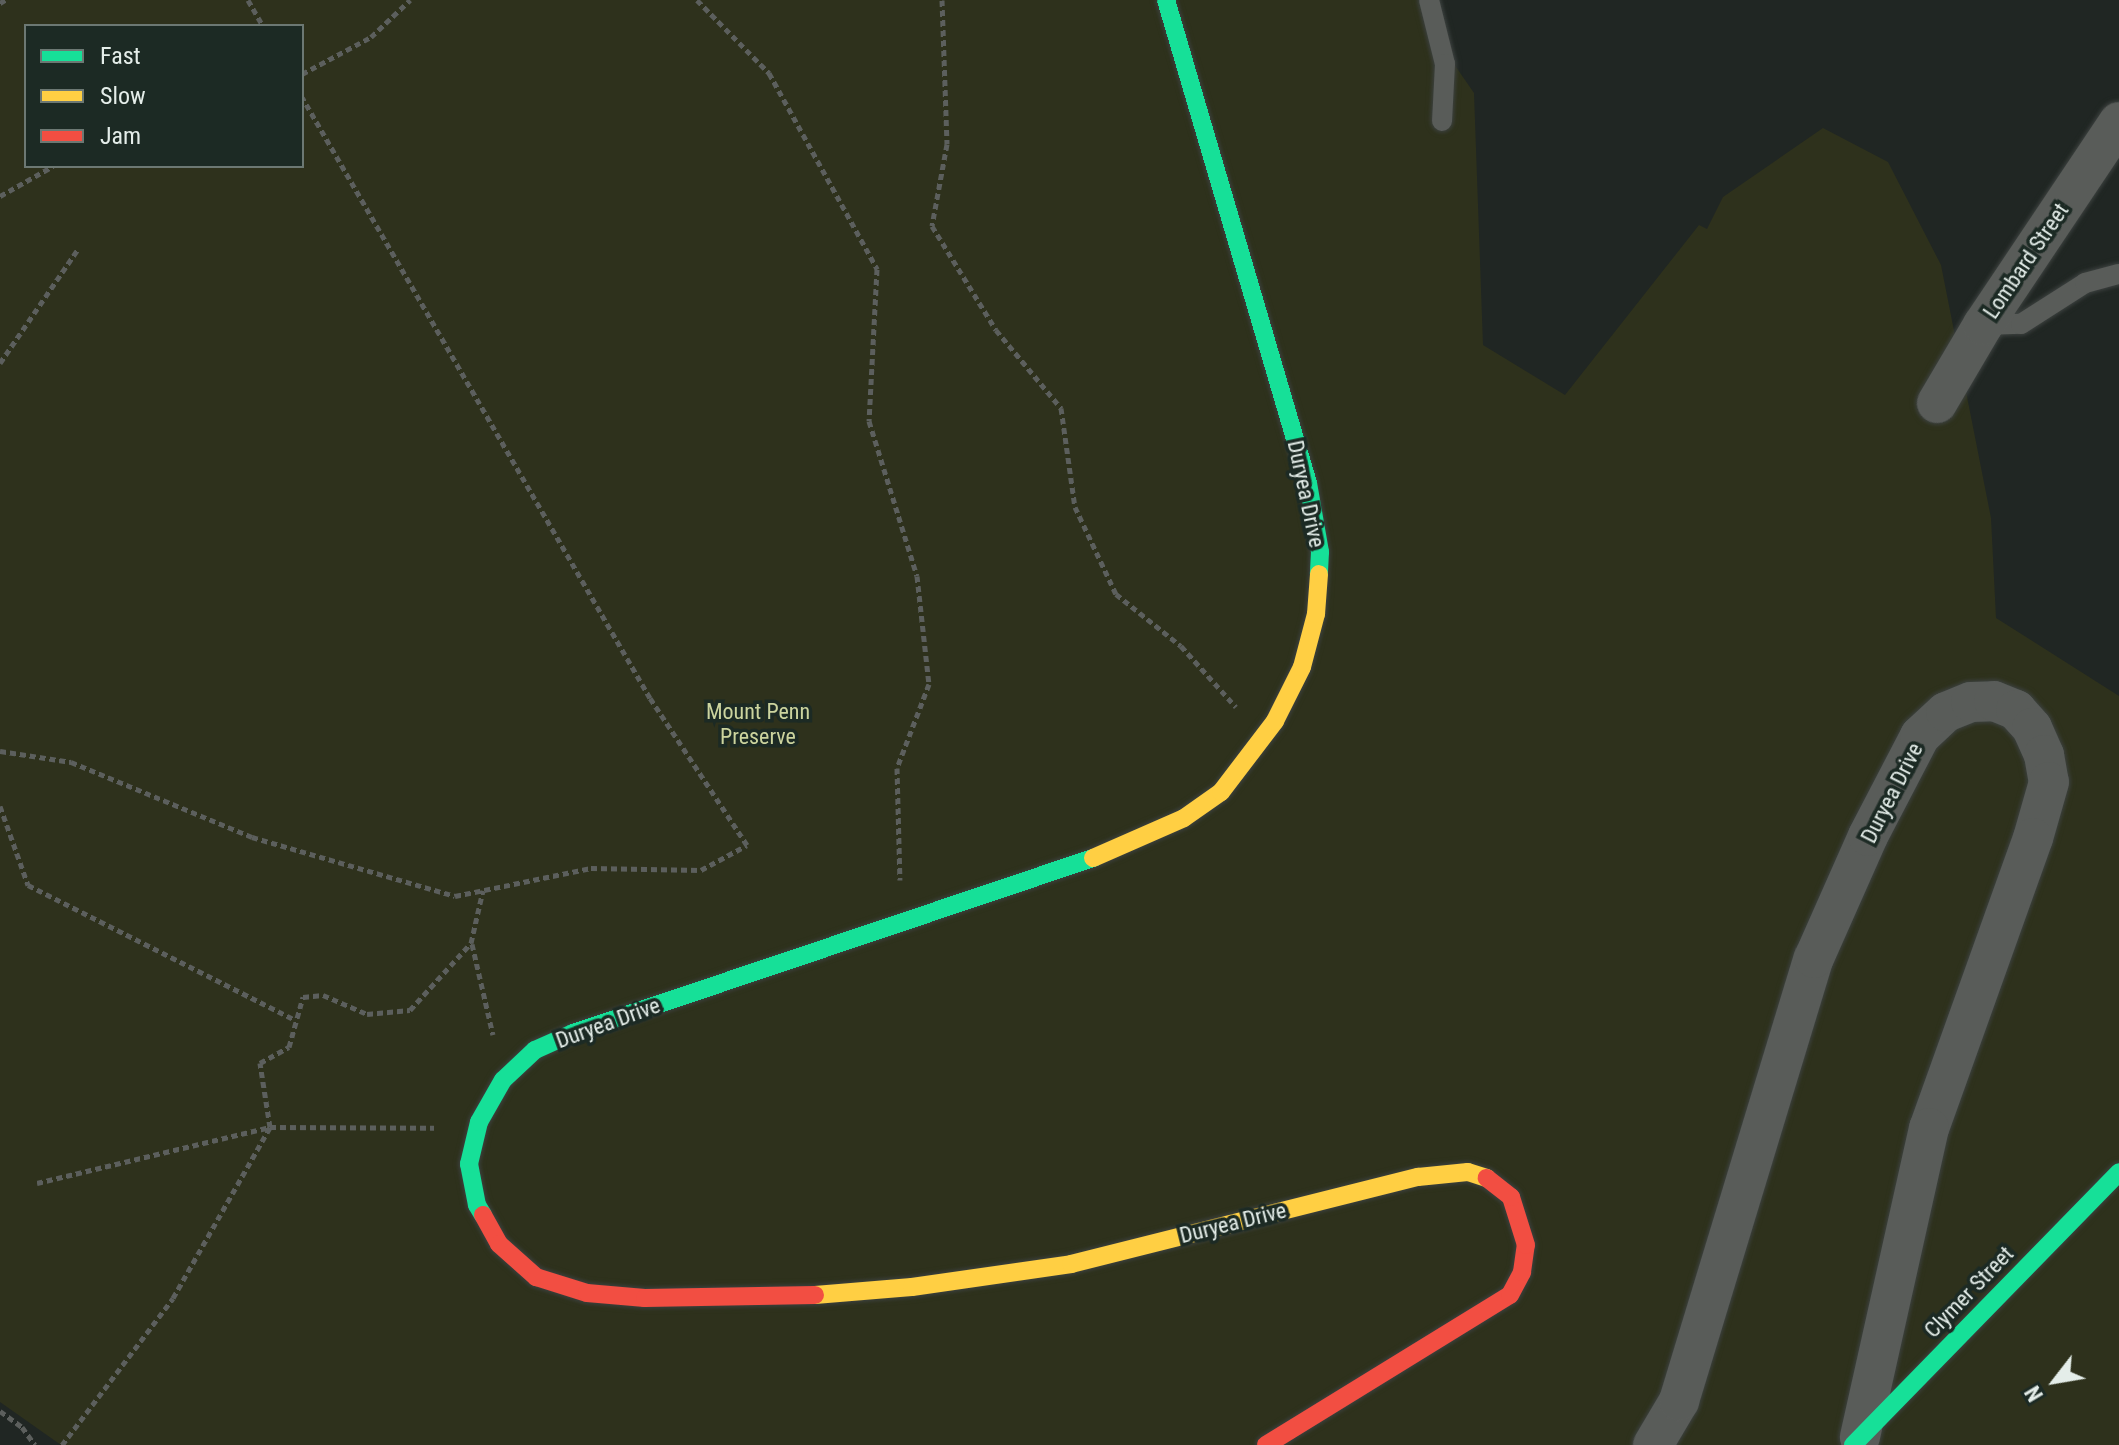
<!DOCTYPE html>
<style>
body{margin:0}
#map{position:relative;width:2119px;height:1445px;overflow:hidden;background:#202623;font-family:"Roboto Condensed",sans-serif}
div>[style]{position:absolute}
.green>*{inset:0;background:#2e311c}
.path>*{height:5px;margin-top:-2.5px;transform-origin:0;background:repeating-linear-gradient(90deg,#5c5f5d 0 6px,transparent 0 10px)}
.roads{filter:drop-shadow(0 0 2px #3c413f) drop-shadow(0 0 2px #3c413f)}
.lane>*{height:20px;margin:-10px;padding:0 10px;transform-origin:10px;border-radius:10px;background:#595c59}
.street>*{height:40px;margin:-20px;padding:0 20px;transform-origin:20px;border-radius:20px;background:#595c59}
.fast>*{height:18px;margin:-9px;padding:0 9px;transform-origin:9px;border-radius:9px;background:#16e098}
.slow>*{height:18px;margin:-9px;padding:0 9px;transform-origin:9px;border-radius:9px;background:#ffcf43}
.jam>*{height:18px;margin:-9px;padding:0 9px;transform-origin:9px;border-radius:9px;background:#f24e42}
span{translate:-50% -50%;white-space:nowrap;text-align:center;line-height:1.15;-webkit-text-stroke:7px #1c2a24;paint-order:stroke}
.street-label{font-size:22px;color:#e4ede9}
.park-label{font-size:22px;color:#ccd49e}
.legend{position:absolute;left:24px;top:24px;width:280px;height:144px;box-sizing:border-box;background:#1c2a24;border:2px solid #6c7873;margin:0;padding:10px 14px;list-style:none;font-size:24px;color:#e4ede9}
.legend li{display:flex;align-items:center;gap:16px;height:40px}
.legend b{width:40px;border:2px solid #6c7873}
.north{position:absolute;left:2015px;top:1341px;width:80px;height:80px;-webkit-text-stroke:6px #1c2a24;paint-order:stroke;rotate:239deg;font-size:22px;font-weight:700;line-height:32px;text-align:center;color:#e4ede9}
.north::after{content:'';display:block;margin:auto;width:28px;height:36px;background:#e4ede9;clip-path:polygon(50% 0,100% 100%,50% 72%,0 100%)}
</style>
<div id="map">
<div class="green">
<i style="clip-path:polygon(evenodd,0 0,1423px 0,1425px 22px,1474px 93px,1483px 345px,1565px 395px,1699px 225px,1707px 229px,1723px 197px,1823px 128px,1888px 162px,1941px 265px,1991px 518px,1996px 618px,2119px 696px,2119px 1445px,61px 1445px,0 1402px,0 0,26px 26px,302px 26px,302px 166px,26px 166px,26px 26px)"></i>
</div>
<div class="path">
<i style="left:248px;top:0;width:30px;rotate:60deg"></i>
<i style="left:697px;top:0;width:103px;rotate:45.4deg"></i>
<i style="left:769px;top:73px;width:224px;rotate:61.1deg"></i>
<i style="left:877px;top:269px;width:152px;rotate:93deg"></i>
<i style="left:869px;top:421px;width:162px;rotate:72.8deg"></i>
<i style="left:917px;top:576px;width:109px;rotate:83.7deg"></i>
<i style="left:929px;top:684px;width:90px;rotate:110.9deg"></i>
<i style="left:897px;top:768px;width:112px;rotate:88.5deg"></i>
<i style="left:942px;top:0;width:144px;rotate:88deg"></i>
<i style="left:947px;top:144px;width:83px;rotate:100.4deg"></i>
<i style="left:932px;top:226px;width:122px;rotate:58.4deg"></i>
<i style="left:996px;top:330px;width:102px;rotate:50.2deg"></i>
<i style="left:1061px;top:408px;width:100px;rotate:82deg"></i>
<i style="left:1075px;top:507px;width:96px;rotate:64.8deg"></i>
<i style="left:1116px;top:594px;width:83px;rotate:38.7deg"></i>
<i style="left:1181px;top:646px;width:82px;rotate:48deg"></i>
<i style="left:0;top:3px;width:6px;rotate:-31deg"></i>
<i style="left:302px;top:74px;width:78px;rotate:-28.2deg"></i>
<i style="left:371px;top:37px;width:54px;rotate:-43.5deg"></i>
<i style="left:0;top:196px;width:61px;rotate:-29.5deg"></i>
<i style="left:0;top:363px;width:138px;rotate:-55.6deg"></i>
<i style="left:0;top:751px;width:72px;rotate:8.8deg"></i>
<i style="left:71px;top:762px;width:196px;rotate:22.5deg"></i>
<i style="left:252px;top:837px;width:211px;rotate:16.2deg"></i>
<i style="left:455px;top:896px;width:139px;rotate:-11.6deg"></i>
<i style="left:591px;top:868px;width:110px;rotate:1deg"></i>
<i style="left:701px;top:870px;width:52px;rotate:-28.5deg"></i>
<i style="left:747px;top:845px;width:176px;rotate:-123.4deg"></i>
<i style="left:650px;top:698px;width:694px;rotate:-120.07deg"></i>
<i style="left:0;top:806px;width:84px;rotate:70.5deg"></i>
<i style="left:28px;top:885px;width:299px;rotate:26.8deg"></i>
<i style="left:472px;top:944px;width:93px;rotate:77deg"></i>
<i style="left:37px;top:1183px;width:240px;rotate:-13.5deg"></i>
<i style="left:270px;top:1127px;width:65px;rotate:-98.9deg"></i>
<i style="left:260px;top:1063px;width:33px;rotate:-29deg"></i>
<i style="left:289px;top:1047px;width:52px;rotate:-74.4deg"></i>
<i style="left:303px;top:997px;width:20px;rotate:-6deg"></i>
<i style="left:323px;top:995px;width:48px;rotate:23.4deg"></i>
<i style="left:367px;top:1014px;width:43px;rotate:-5.3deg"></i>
<i style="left:410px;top:1010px;width:91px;rotate:-47.7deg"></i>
<i style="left:471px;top:943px;width:54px;rotate:-77.2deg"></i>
<i style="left:0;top:1411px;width:27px;rotate:36deg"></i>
<i style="left:22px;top:1427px;width:22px;rotate:54deg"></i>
<i style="left:62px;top:1445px;width:184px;rotate:-52.9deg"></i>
<i style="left:173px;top:1298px;width:197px;rotate:-60.4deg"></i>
<i style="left:270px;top:1127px;width:164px;rotate:0.3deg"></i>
</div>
<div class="roads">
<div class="lane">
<i style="left:1429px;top:0;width:66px;rotate:76deg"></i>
<i style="left:1445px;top:64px;width:57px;rotate:93deg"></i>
<i style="left:1983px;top:325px;width:38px;rotate:-2deg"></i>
<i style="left:2021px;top:324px;width:76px;rotate:-32.6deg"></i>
<i style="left:2085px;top:283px;width:35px;rotate:-15deg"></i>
</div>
<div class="street">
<i style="left:1937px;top:403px;width:91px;rotate:-59.5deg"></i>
<i style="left:1983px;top:325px;width:244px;rotate:-56.2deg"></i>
<i style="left:1653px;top:1445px;width:51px;rotate:-59.4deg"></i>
<i style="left:1679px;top:1401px;width:463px;rotate:-73.1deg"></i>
<i style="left:1814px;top:958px;width:133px;rotate:-66.1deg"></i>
<i style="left:1868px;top:836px;width:113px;rotate:-62.5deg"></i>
<i style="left:1920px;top:736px;width:35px;rotate:-43deg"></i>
<i style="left:1946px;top:712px;width:27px;rotate:-22deg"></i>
<i style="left:1971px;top:702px;width:23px;rotate:-2deg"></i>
<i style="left:1994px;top:701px;width:24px;rotate:22deg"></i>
<i style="left:2016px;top:710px;width:24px;rotate:48deg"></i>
<i style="left:2032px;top:728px;width:30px;rotate:66deg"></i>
<i style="left:2044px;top:755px;width:27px;rotate:80deg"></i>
<i style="left:2049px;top:782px;width:58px;rotate:105.9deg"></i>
<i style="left:2033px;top:838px;width:308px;rotate:109.7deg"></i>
<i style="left:1929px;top:1128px;width:317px;rotate:102.6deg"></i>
</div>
<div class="fast">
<i style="left:1166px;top:0;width:503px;rotate:73.62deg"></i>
<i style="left:1308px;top:483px;width:70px;rotate:80.1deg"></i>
<i style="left:1320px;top:552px;width:22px;rotate:93deg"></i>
<i style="left:483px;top:1215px;width:12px;rotate:-121deg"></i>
<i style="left:477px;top:1205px;width:42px;rotate:-101deg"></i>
<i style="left:469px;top:1164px;width:43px;rotate:-76.6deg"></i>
<i style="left:479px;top:1122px;width:48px;rotate:-60.3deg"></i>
<i style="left:503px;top:1080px;width:44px;rotate:-43.2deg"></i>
<i style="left:535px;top:1050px;width:42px;rotate:-24.1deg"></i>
<i style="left:573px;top:1033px;width:549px;rotate:-18.6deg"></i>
<i style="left:1853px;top:1445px;width:381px;rotate:-45.7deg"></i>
</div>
<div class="slow">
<i style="left:1093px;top:858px;width:99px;rotate:-23.7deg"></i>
<i style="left:1184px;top:818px;width:45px;rotate:-35.1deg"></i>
<i style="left:1221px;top:792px;width:89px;rotate:-52.7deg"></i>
<i style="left:1275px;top:721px;width:60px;rotate:-63.4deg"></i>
<i style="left:1302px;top:667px;width:55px;rotate:-75.2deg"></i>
<i style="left:1316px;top:614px;width:40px;rotate:-85.7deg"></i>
<i style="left:815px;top:1295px;width:97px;rotate:-4.7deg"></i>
<i style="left:912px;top:1287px;width:161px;rotate:-8.2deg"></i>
<i style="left:1071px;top:1264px;width:358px;rotate:-14.1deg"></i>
<i style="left:1418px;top:1177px;width:50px;rotate:-5.7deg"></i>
<i style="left:1468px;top:1172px;width:20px;rotate:18deg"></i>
</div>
<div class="jam">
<i style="left:483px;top:1215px;width:33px;rotate:61deg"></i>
<i style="left:499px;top:1244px;width:50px;rotate:41.7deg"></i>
<i style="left:536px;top:1277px;width:53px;rotate:17.4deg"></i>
<i style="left:587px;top:1293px;width:58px;rotate:4.9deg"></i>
<i style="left:645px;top:1298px;width:170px;rotate:-1deg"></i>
<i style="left:1266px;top:1445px;width:286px;rotate:-31.6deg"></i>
<i style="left:1510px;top:1295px;width:26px;rotate:-62deg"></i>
<i style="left:1522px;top:1272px;width:27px;rotate:-82deg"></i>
<i style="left:1526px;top:1245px;width:50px;rotate:-107.4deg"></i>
<i style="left:1511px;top:1197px;width:31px;rotate:-142deg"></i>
</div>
</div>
<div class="street-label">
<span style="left:2026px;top:261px;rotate:-56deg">Lombard Street</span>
<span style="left:1306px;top:494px;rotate:78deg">Duryea Drive</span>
<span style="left:1892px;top:793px;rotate:-63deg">Duryea Drive</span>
<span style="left:608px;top:1023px;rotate:-20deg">Duryea Drive</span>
<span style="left:1233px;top:1223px;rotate:-14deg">Duryea Drive</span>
<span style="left:1969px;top:1292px;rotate:-46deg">Clymer Street</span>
</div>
<div class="park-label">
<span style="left:758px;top:724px">Mount Penn<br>Preserve</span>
</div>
<ul class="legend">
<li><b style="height:10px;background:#16e098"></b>Fast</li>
<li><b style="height:10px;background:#ffcf43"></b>Slow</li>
<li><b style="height:10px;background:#f24e42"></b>Jam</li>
</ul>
<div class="north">N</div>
</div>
